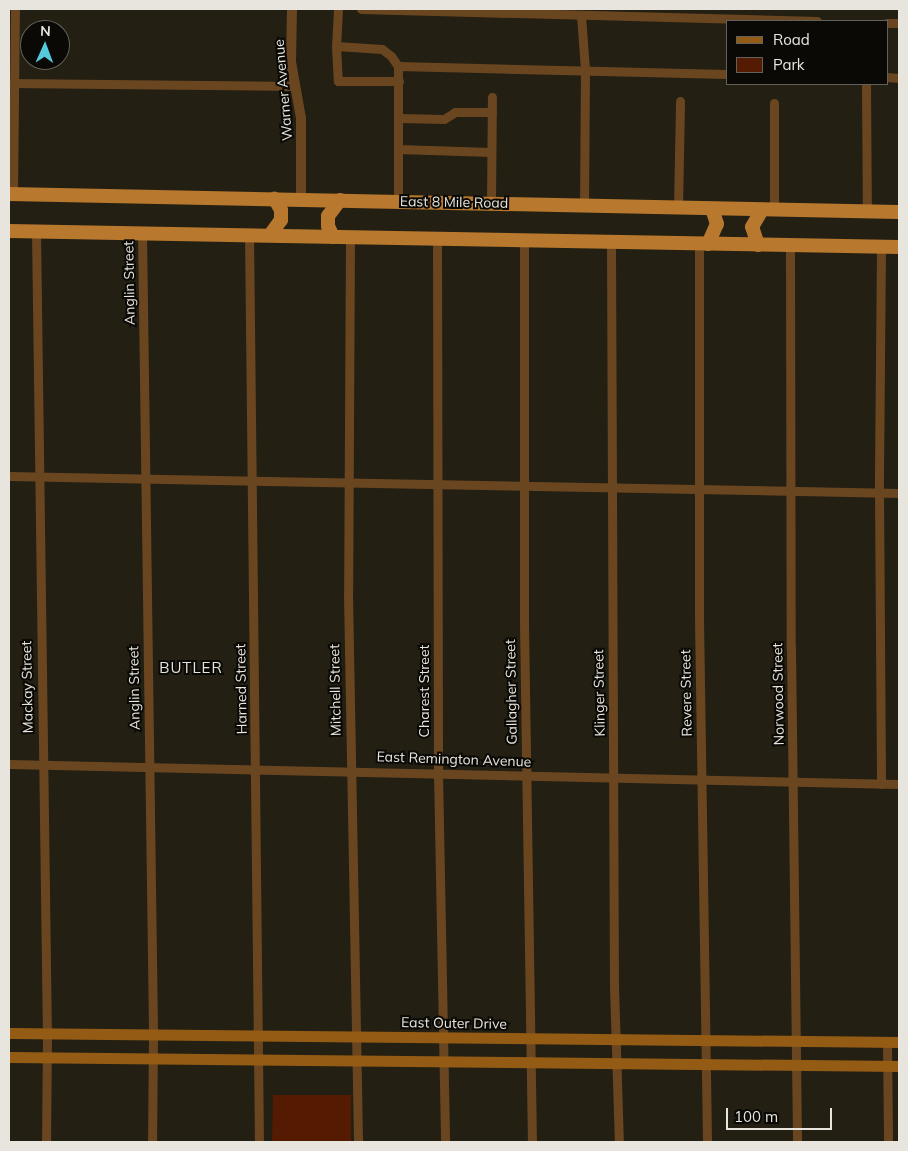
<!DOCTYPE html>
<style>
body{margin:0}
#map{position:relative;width:908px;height:1151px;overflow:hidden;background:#231f13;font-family:Mulish,sans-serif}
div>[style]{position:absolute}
.green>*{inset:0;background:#541b02}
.minor>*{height:9px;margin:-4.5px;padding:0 4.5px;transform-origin:4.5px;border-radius:4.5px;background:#6a4620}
.tertiary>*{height:10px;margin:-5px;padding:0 5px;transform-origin:5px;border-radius:5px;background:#6a4620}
.secondary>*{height:11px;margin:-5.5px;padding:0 5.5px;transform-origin:5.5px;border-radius:5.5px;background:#945b14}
.trunk>*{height:14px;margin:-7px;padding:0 7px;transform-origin:7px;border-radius:7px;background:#b8782e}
span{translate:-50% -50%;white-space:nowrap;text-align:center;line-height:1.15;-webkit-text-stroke:4px #0b0905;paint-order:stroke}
.street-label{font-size:14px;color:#e7e5dd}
.neighbourhood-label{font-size:15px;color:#e7e5dd;letter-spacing:1px}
.frame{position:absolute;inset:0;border:10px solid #e7e5dd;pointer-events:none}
.legend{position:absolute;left:726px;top:20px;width:162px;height:65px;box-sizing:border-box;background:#0b0905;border:1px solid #63615b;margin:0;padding:6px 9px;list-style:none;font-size:15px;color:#e7e5dd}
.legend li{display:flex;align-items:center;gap:10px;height:25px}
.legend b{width:25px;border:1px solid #63615b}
.north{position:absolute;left:20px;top:20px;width:50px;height:50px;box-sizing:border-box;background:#0b0905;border:1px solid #63615b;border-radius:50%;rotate:2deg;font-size:14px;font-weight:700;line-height:20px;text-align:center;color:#e7e5dd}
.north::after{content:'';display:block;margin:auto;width:18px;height:22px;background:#55cadf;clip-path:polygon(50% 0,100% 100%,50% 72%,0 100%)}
.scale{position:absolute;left:726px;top:1108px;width:106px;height:22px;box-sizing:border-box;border:2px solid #e7e5dd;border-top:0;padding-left:6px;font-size:15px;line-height:18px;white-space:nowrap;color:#e7e5dd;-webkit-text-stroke:4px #0b0905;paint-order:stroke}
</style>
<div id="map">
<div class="green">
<i style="clip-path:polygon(273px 1095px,351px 1095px,351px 1142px,272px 1142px)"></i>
</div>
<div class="minor">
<i style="left:338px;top:9px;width:37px;rotate:93deg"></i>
<i style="left:336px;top:46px;width:35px;rotate:87deg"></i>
<i style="left:338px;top:81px;width:61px"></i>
<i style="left:361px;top:9px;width:456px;rotate:1.5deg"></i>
<i style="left:581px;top:16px;width:53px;rotate:85.7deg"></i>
<i style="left:585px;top:69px;width:136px;rotate:90.4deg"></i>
<i style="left:887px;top:23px;width:12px"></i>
<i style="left:336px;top:46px;width:46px;rotate:3.7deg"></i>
<i style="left:382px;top:49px;width:11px;rotate:38deg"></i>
<i style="left:391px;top:56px;width:12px;rotate:55deg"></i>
<i style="left:398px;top:66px;width:329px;rotate:1.4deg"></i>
<i style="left:887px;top:77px;width:12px;rotate:5deg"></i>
<i style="left:9px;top:83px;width:286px;rotate:0.6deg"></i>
<i style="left:866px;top:84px;width:128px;rotate:89.6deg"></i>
<i style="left:399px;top:118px;width:45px;rotate:1.3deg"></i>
<i style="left:444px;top:119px;width:13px;rotate:-32deg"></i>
<i style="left:455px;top:112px;width:37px"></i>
<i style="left:398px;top:149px;width:93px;rotate:1.8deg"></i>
<i style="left:13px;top:194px;width:185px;rotate:-89.4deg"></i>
<i style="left:398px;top:201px;width:135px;rotate:-90deg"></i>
<i style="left:491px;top:203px;width:106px;rotate:-89.5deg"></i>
<i style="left:678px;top:208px;width:107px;rotate:-88.9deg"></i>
<i style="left:774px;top:210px;width:107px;rotate:-90deg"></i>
<i style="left:36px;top:231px;width:803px;rotate:89.22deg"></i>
<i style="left:47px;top:1034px;width:108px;rotate:90.5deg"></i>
<i style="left:142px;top:233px;width:802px;rotate:89.21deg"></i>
<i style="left:153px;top:1035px;width:107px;rotate:90.5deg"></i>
<i style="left:249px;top:235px;width:907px;rotate:89.37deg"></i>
<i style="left:350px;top:237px;width:357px;rotate:90.3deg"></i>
<i style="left:348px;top:594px;width:548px;rotate:88.95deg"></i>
<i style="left:437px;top:239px;width:533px;rotate:89.89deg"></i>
<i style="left:438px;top:772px;width:370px;rotate:88.9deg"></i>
<i style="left:524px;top:241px;width:383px;rotate:90deg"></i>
<i style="left:524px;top:624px;width:518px;rotate:89.12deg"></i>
<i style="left:611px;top:243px;width:743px;rotate:89.77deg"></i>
<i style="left:614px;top:986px;width:156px;rotate:88.2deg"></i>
<i style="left:699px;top:244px;width:375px;rotate:90deg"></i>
<i style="left:699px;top:619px;width:523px;rotate:89.12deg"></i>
<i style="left:790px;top:245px;width:403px;rotate:89.9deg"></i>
<i style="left:791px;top:648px;width:494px;rotate:89.3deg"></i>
<i style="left:881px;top:247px;width:245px;rotate:90.5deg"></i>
<i style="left:879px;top:492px;width:292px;rotate:89.6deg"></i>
<i style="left:9px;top:476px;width:890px;rotate:1.09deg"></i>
<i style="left:9px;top:764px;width:890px;rotate:1.29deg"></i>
<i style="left:887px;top:1042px;width:100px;rotate:89.4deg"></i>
</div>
<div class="tertiary">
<i style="left:292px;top:9px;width:53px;rotate:91.1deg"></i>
<i style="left:291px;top:62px;width:57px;rotate:79.9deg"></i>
<i style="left:301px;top:118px;width:81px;rotate:90deg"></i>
</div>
<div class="secondary">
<i style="left:9px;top:1033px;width:890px;rotate:0.58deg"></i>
<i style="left:9px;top:1057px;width:890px;rotate:0.58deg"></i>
</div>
<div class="trunk">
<i style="left:9px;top:194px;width:890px;rotate:1.16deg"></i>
<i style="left:9px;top:231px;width:890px;rotate:1.03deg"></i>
<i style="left:270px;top:235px;width:19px;rotate:-54deg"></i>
<i style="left:281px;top:220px;width:10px;rotate:-90deg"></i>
<i style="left:281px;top:210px;width:13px;rotate:-119deg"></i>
<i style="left:333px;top:237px;width:12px;rotate:-114deg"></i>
<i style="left:328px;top:226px;width:10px;rotate:-90deg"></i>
<i style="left:328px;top:216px;width:20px;rotate:-53deg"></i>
<i style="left:708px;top:244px;width:22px;rotate:-66deg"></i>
<i style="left:717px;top:224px;width:16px;rotate:-108deg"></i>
<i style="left:758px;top:245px;width:19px;rotate:-108deg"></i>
<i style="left:752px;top:227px;width:20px;rotate:-60deg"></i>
</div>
<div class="street-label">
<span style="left:283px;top:90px;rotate:-95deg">Warner Avenue</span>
<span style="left:454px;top:202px;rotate:1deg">East 8 Mile Road</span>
<span style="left:129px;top:283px;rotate:-91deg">Anglin Street</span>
<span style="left:27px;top:687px;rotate:-91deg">Mackay Street</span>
<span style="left:134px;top:688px;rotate:-91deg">Anglin Street</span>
<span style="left:241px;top:689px;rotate:-91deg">Harned Street</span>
<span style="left:335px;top:690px;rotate:-91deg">Mitchell Street</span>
<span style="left:424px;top:691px;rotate:-90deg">Charest Street</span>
<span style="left:511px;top:692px;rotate:-91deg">Gallagher Street</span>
<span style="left:599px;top:693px;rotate:-91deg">Klinger Street</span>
<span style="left:686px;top:693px;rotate:-91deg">Revere Street</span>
<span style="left:778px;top:694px;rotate:-91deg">Norwood Street</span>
<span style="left:454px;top:759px;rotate:2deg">East Remington Avenue</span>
<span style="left:454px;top:1023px;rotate:1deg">East Outer Drive</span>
</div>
<div class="neighbourhood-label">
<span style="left:191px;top:668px">BUTLER</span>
</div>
<div class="frame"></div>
<ul class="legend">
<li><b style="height:6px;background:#945b14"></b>Road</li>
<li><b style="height:14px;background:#541b02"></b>Park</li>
</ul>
<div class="north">N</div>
<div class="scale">100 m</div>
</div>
